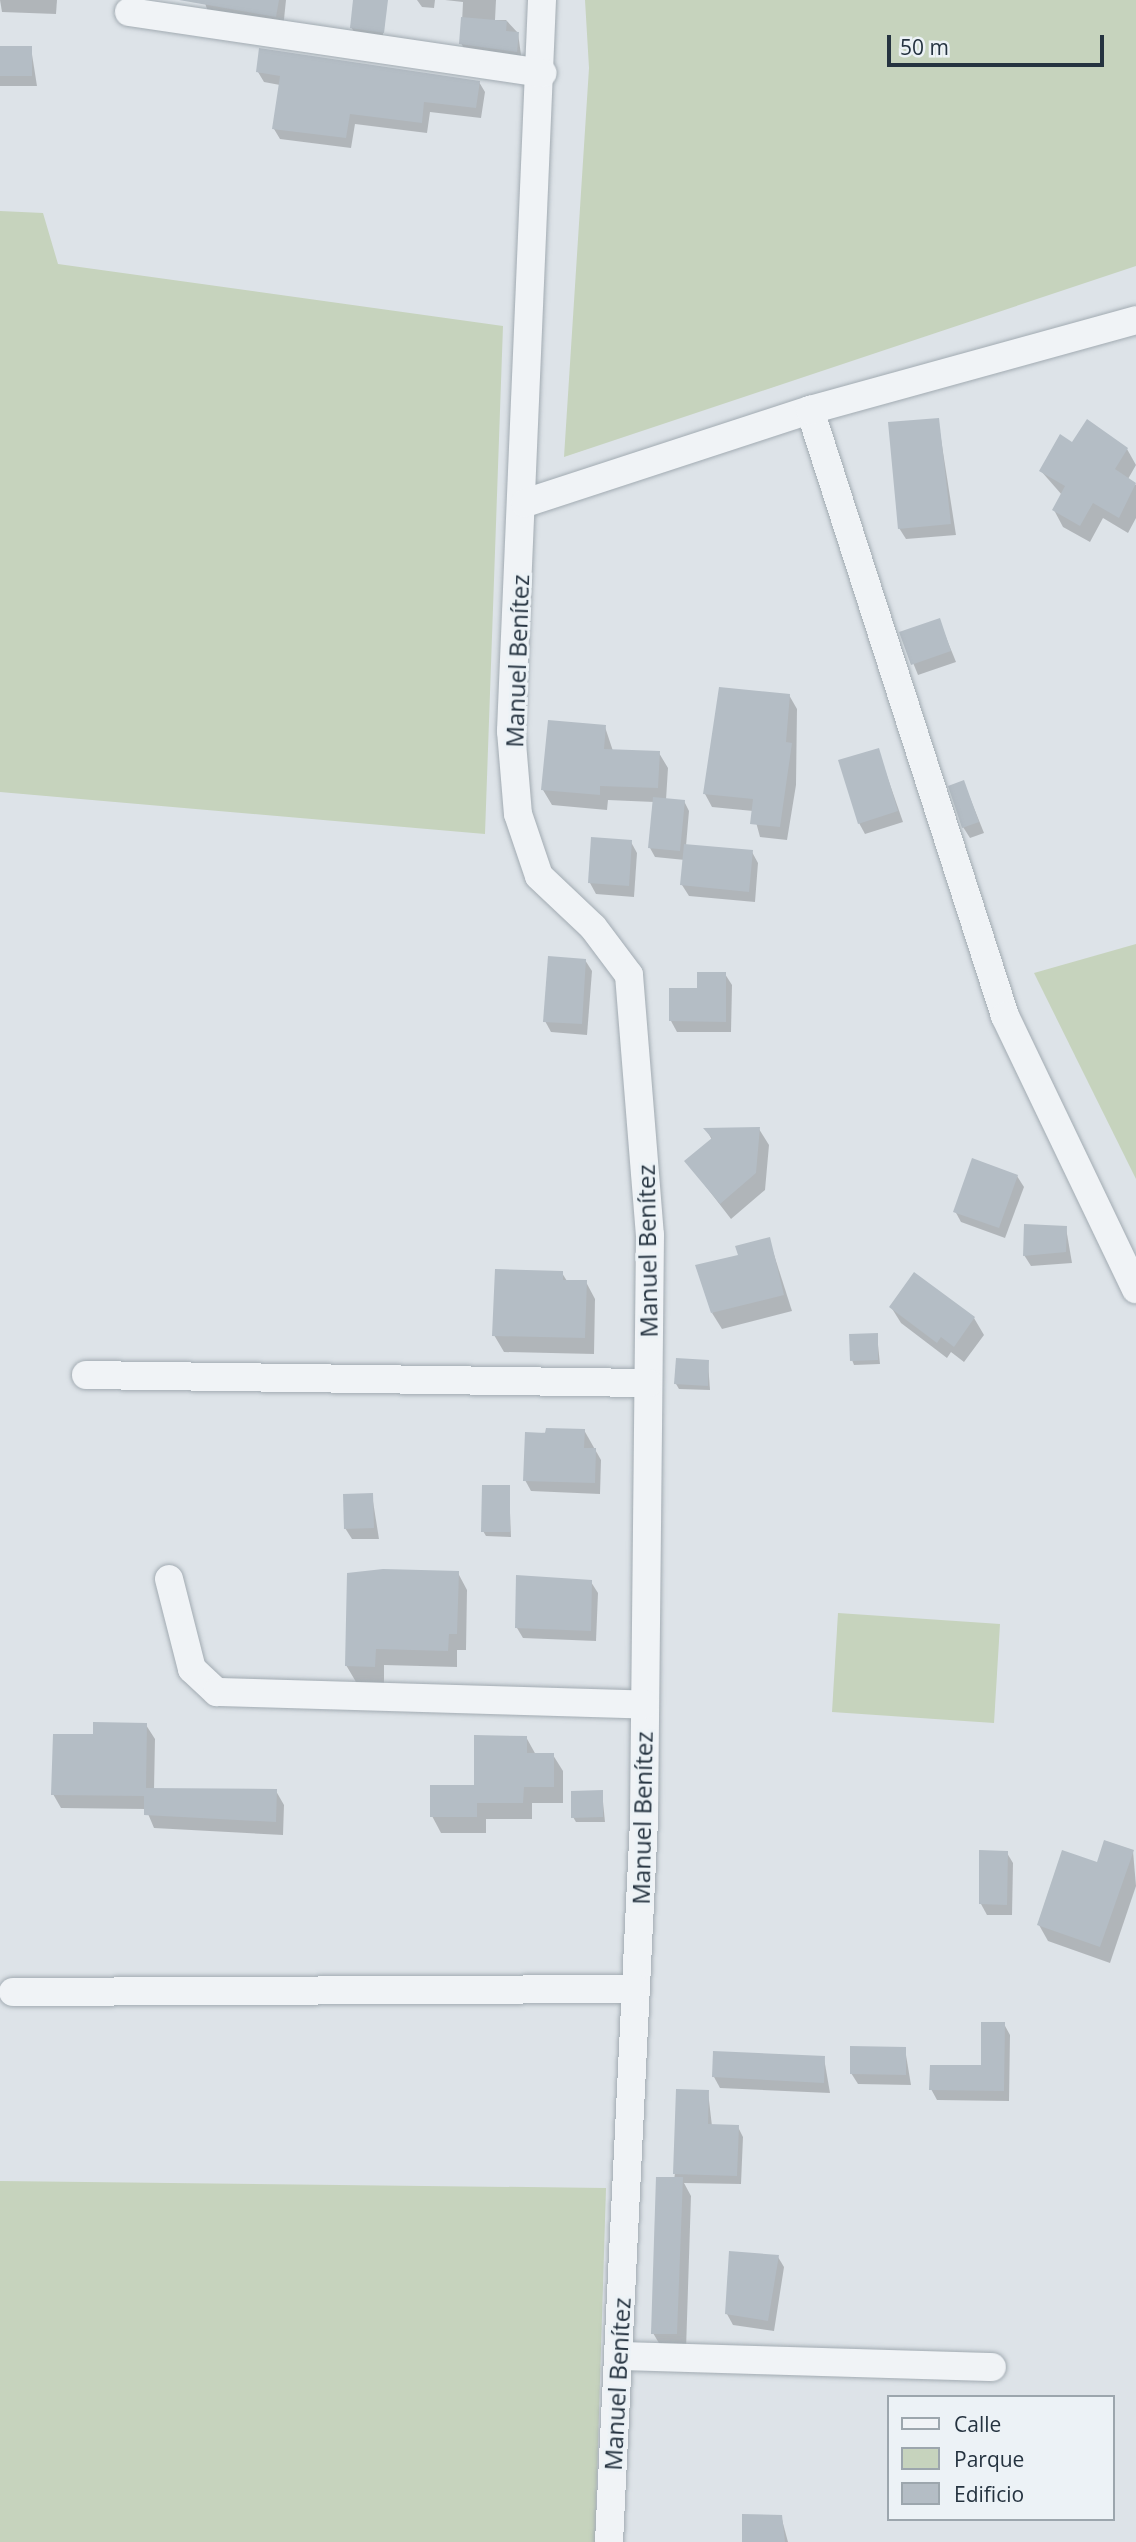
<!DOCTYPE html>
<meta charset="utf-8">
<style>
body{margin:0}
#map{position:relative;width:1136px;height:2542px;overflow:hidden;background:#dde3e8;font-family:"Open Sans",sans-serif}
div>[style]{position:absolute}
.green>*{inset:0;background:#c6d3bd}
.shadow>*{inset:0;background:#0003}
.building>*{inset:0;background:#b4bdc5}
.roads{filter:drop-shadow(0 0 2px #a2abb2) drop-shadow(0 0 2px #a2abb2)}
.minor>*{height:28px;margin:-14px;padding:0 14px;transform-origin:14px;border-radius:14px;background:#f0f3f6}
span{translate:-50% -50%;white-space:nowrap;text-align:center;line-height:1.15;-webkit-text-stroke:6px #ecf2f6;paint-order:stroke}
.street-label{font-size:24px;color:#253340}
.legend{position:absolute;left:887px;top:2395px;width:228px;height:126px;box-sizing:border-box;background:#ecf2f6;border:2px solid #9ca6ad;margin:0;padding:9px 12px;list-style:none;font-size:21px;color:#253340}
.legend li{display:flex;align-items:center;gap:14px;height:35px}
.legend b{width:35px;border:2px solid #9ca6ad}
.scale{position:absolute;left:887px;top:35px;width:217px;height:32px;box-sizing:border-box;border:4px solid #253340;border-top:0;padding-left:9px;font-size:21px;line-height:24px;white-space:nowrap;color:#253340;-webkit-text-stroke:5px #ecf2f6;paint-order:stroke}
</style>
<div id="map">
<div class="green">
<i style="clip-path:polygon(585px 0,1136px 0,1136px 266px,564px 457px,589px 68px)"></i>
<i style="clip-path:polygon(0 211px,43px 213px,58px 264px,503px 326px,485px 834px,0 792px)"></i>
<i style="clip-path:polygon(1136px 944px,1136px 1179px,1034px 973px)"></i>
<i style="clip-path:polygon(838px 1613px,1000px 1624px,994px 1723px,832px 1712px)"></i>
<i style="clip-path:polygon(0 2181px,606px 2188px,595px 2542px,0 2542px)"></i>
</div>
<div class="shadow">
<i style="clip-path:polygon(0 0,57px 0,56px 14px,2px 12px)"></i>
<i style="clip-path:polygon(204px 0,286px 0,283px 29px,210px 18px)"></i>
<i style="clip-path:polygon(355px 0,383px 0,383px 35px,358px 38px,351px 27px)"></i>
<i style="clip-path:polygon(417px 0,435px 0,434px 8px,422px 7px)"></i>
<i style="clip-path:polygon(445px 0,496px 0,495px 20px,506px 20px,518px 33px,522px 62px,467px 54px,461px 43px,463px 2px)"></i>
<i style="clip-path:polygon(0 48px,31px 48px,37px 86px,0 86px)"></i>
<i style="clip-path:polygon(258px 72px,479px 82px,485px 92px,481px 118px,430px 112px,427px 133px,355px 124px,351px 148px,280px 139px,274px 129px,280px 85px,264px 82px)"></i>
<i style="clip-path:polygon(938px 420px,956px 535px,906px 539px,899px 528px)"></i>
<i style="clip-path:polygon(1073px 445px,1127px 449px,1136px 465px,1128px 479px,1136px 485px,1136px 518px,1128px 533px,1103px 518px,1090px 542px,1063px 527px,1054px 510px,1062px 495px,1041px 471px)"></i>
<i style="clip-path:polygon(939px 620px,956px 662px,918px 675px,901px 633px)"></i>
<i style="clip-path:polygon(789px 695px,797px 709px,796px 785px,787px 840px,760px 837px,753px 811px,712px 807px,705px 794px)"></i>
<i style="clip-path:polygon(605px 727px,613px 751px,659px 753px,668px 768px,666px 800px,684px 801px,689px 811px,686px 846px,752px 852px,758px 863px,755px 902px,689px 896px,682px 885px,685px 860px,655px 857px,650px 848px,654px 802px,608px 800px,607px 810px,552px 805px,543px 790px)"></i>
<i style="clip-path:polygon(878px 750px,903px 822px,865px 834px,859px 823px)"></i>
<i style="clip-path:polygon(964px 783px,984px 833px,970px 838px,963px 827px)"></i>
<i style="clip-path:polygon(631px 842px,637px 853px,634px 897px,596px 894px,590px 883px)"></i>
<i style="clip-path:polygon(585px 960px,592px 971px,587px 1035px,551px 1032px,545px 1021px)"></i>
<i style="clip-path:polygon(725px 974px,732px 985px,731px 1032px,677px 1032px,671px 1021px,698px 990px)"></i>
<i style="clip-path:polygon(706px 1129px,759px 1129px,769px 1145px,765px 1190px,731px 1219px,687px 1162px,712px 1140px)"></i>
<i style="clip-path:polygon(1017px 1176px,1024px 1187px,1005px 1238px,961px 1222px,955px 1211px)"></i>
<i style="clip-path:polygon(1066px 1228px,1072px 1263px,1031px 1266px,1024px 1255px)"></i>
<i style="clip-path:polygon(769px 1239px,792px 1311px,722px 1329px,712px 1313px)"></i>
<i style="clip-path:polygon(562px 1273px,567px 1281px,586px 1282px,595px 1299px,594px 1354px,504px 1352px,494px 1335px)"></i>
<i style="clip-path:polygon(891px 1307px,974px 1318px,984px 1335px,964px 1362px,951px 1352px,947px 1358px,901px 1323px)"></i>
<i style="clip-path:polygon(877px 1335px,880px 1364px,854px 1365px,852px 1360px)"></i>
<i style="clip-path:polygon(708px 1362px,710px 1390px,679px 1389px,676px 1384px)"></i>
<i style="clip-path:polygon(584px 1430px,601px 1460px,600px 1494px,531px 1491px,525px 1480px,527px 1434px)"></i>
<i style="clip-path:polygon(509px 1487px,511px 1537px,486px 1536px,483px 1531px)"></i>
<i style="clip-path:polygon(372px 1495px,379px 1539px,352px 1539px,345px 1528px)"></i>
<i style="clip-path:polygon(458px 1573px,467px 1590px,466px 1650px,457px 1650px,457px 1667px,384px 1665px,384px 1683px,356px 1682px,346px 1665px)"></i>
<i style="clip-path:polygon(591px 1582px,598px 1593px,596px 1641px,523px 1638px,517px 1628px)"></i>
<i style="clip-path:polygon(146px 1725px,155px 1739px,154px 1790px,276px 1791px,284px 1805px,283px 1835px,154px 1828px,146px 1809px,61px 1808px,53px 1794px,95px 1736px)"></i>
<i style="clip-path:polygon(526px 1737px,536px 1755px,553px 1755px,563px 1771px,563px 1803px,532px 1803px,532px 1819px,486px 1819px,486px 1833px,441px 1833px,432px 1816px,476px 1786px)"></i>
<i style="clip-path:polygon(602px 1792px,605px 1822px,576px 1822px,573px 1817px)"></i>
<i style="clip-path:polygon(1133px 1851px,1136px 1886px,1110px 1963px,1048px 1941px,1039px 1925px)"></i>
<i style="clip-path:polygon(1007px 1853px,1013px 1863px,1012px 1915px,987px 1915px,981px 1904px)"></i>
<i style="clip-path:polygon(1004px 2024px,1010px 2035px,1009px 2101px,937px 2100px,931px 2089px,982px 2067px)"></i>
<i style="clip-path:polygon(905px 2049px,911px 2085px,858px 2084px,851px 2073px)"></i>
<i style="clip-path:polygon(824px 2058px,830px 2093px,720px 2088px,714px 2077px)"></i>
<i style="clip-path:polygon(708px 2092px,712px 2126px,738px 2127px,743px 2137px,741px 2184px,684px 2183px,691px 2196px,686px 2350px,663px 2350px,653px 2333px,675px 2173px)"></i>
<i style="clip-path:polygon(778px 2257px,784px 2267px,774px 2331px,733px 2325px,727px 2314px)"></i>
<i style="clip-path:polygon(781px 2516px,788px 2542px,744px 2542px)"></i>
</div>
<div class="building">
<i style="clip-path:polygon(179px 0,279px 0,276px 17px)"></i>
<i style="clip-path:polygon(353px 0,388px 0,384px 33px,350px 28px)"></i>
<i style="clip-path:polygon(461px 17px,507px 21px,506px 31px,519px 32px,517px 52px,459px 44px)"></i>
<i style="clip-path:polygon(0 46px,32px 46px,32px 76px,0 76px)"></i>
<i style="clip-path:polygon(259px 48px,480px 81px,476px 108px,424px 102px,422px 123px,350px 114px,346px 138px,272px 129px,280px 76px,256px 72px)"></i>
<i style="clip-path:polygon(939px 418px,951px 524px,898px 529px,888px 422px)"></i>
<i style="clip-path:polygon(1087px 419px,1128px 448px,1115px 469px,1136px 483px,1119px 518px,1093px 503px,1080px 526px,1052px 510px,1065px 486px,1039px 471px,1060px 434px,1072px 442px)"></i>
<i style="clip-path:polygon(940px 618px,951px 651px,911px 665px,899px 632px)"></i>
<i style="clip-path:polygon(719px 687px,790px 694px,786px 742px,792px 743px,780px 827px,750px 824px,753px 799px,703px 794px)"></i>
<i style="clip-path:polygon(548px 720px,606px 725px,604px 749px,660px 751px,658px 788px,600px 786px,600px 795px,541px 790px)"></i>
<i style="clip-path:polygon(879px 748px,898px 811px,858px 824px,838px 760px)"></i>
<i style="clip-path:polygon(964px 780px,979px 822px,962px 828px,948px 786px)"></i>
<i style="clip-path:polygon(653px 797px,685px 800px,680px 851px,648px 848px)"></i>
<i style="clip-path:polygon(591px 837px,632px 840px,629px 886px,588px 883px)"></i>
<i style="clip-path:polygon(684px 844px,753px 850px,749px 892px,680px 885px)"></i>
<i style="clip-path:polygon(548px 956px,586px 959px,582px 1024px,543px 1022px)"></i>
<i style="clip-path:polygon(697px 972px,726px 972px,726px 1022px,669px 1021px,669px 988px,697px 988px)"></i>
<i style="clip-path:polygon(760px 1127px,756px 1173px,720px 1204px,684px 1161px,712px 1138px,703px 1128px)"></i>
<i style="clip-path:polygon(972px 1158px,1018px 1175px,999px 1228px,953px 1212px)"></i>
<i style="clip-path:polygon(1024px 1224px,1067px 1226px,1066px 1252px,1023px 1256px)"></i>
<i style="clip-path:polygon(770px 1237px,784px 1295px,711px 1313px,695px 1265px,738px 1255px,735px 1246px)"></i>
<i style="clip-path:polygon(495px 1269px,563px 1271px,563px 1280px,587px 1280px,585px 1338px,492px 1336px)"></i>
<i style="clip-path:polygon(914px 1272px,975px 1317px,954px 1347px,941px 1337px,937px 1343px,889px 1307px)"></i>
<i style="clip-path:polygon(878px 1333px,878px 1360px,850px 1361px,849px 1334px)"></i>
<i style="clip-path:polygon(676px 1358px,709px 1360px,708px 1386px,674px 1384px)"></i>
<i style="clip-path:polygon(546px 1428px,585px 1429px,584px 1448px,596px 1448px,595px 1483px,523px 1481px,525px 1432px,545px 1433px)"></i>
<i style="clip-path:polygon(482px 1485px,510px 1485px,510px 1532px,481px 1532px)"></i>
<i style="clip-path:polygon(373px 1493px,374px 1528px,344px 1529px,343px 1494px)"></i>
<i style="clip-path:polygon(383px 1569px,459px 1571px,457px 1634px,449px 1634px,448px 1651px,376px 1649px,375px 1667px,345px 1666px,347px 1573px)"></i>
<i style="clip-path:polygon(516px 1575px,592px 1580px,591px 1631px,515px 1628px)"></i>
<i style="clip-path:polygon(93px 1722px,147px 1723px,146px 1788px,277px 1789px,276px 1822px,144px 1815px,144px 1796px,51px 1795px,53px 1734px,93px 1734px)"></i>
<i style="clip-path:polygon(474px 1735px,527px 1736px,527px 1753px,554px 1753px,554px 1787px,524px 1787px,523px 1803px,477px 1803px,477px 1817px,430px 1817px,430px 1785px,474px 1785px)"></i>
<i style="clip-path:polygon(603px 1790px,603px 1817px,571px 1818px,571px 1791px)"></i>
<i style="clip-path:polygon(1104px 1840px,1134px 1850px,1100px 1947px,1037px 1925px,1062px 1850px,1097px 1862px)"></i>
<i style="clip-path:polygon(979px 1850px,1008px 1851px,1007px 1905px,979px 1904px)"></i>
<i style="clip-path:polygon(981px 2022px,1005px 2022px,1004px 2091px,929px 2090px,930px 2065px,981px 2065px)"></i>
<i style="clip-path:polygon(850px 2046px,906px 2047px,906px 2075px,850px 2074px)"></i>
<i style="clip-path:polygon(713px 2051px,825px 2056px,824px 2083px,712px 2077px)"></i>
<i style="clip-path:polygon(676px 2089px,709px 2090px,708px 2124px,739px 2125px,737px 2176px,673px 2174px)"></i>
<i style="clip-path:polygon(656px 2177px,683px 2177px,677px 2334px,651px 2334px)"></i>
<i style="clip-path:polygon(729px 2251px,779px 2255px,768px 2321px,725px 2314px)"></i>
<i style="clip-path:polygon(742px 2514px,782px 2515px,785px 2542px,742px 2542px)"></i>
</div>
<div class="roads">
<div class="minor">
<i style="left:542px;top:0;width:732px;rotate:92.43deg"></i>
<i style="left:511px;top:731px;width:83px;rotate:85.2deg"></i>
<i style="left:518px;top:814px;width:65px;rotate:71.3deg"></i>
<i style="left:539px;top:876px;width:74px;rotate:43.4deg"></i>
<i style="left:593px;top:927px;width:60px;rotate:53.1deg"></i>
<i style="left:629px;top:975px;width:261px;rotate:85.4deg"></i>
<i style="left:650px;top:1235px;width:586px;rotate:90.59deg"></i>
<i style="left:644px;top:1821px;width:722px;rotate:92.78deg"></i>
<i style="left:129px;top:12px;width:418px;rotate:8.4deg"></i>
<i style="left:810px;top:410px;width:637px;rotate:72.16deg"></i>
<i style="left:1005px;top:1016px;width:303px;rotate:64.4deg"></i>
<i style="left:525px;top:503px;width:300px;rotate:-18.1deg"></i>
<i style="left:810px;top:410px;width:338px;rotate:-15.4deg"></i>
<i style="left:86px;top:1375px;width:562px;rotate:0.82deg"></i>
<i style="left:169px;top:1579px;width:93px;rotate:75.7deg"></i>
<i style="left:192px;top:1669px;width:34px;rotate:43deg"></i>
<i style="left:217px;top:1692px;width:428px;rotate:1.7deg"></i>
<i style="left:13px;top:1992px;width:623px;rotate:-0.28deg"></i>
<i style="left:619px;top:2356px;width:373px;rotate:1.7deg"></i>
</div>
</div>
<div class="street-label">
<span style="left:517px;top:661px;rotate:-88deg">Manuel Benítez</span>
<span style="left:647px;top:1251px;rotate:-91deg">Manuel Benítez</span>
<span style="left:642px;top:1818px;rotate:-89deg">Manuel Benítez</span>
<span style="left:617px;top:2384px;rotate:-87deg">Manuel Benítez</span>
</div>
<ul class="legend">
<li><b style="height:9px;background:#f0f3f6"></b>Calle</li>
<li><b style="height:19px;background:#c6d3bd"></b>Parque</li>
<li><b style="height:19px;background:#b4bdc5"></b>Edificio</li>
</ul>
<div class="scale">50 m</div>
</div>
